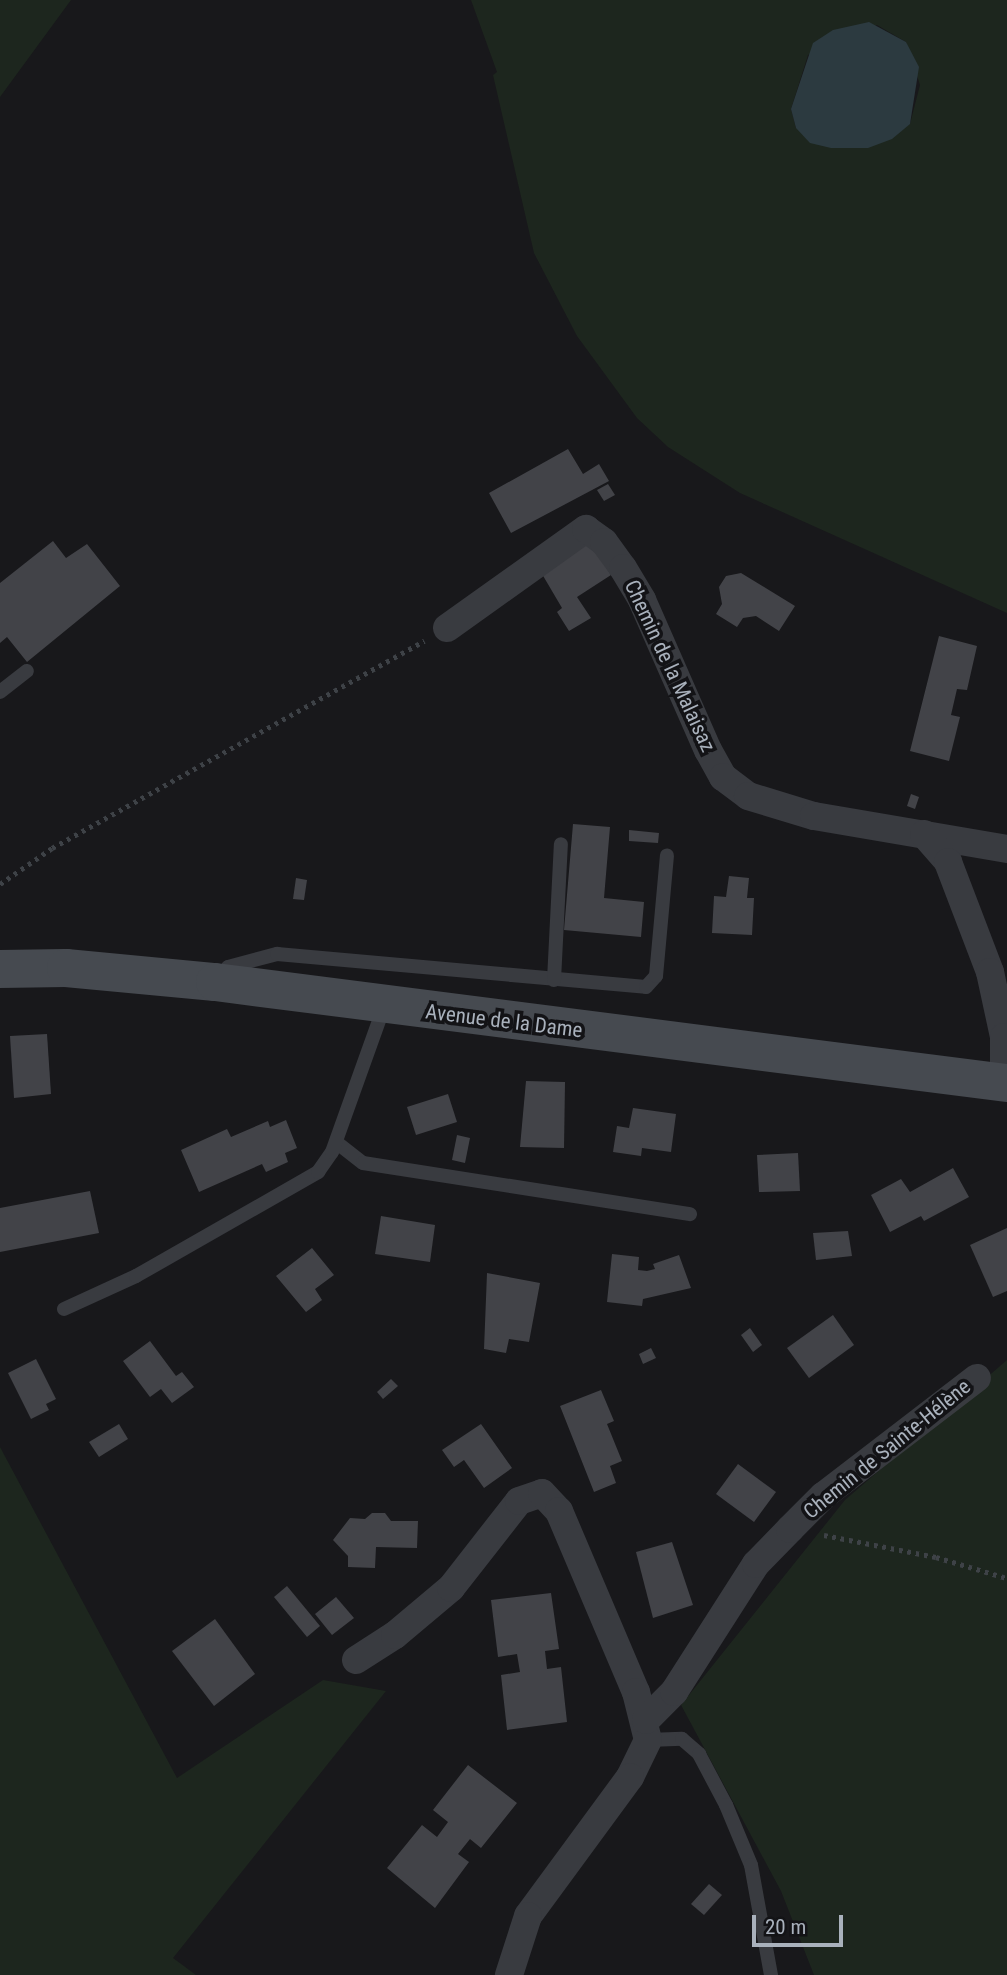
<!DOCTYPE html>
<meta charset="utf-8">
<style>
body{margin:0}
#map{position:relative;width:1007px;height:1975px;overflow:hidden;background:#18181b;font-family:"Roboto Condensed",sans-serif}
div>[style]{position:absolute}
.green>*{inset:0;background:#1d261e}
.water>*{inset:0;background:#2c3a40}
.building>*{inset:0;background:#424348}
.path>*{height:4.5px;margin-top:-2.25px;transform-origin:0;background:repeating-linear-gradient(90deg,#3e4247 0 3.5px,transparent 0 8.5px)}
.service>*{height:14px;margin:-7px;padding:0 7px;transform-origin:7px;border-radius:7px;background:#393b40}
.minor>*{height:28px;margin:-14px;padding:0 14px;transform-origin:14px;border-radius:14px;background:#393b40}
.secondary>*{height:38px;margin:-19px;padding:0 19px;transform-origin:19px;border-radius:19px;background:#464a50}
span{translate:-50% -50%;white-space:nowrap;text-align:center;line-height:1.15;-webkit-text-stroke:7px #131316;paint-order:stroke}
.street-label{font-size:21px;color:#a9b1bc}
.scale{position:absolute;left:752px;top:1915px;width:91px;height:32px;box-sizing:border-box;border:4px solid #a9b1bc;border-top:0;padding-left:9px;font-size:21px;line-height:24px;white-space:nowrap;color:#a9b1bc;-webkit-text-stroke:5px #131316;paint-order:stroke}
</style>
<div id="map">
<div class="green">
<i style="clip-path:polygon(0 0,71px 0,0 97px)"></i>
<i style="clip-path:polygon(evenodd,471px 0,1007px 0,1007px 613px,740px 493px,668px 447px,637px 418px,577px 336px,534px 253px,493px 75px,497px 72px,471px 0,877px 25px,906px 42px,920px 85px,910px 124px,796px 128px,791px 109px,808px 55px,877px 25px)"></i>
<i style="clip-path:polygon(1007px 1360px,1007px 1975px,814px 1975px,781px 1891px,681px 1705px,845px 1500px)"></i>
<i style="clip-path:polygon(0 1447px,177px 1778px,323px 1680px,386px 1691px,173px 1958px,196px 1975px,0 1975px)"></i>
</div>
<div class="water">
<i style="clip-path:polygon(869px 22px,906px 42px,919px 67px,910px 124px,892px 139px,868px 148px,831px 148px,810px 143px,796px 128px,791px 109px,813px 43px,833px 30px)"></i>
</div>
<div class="building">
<i style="clip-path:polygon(568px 449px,583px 474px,599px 464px,609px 481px,511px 533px,489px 493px)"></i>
<i style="clip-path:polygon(608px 484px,615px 495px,604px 501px,597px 490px)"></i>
<i style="clip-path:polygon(53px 541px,66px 558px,87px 544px,120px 586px,27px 662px,7px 637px,0 643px,0 583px)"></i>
<i style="clip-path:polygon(589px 541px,611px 575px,577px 597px,591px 618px,569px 631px,557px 612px,562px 608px,542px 574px)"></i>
<i style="clip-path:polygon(741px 573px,795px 606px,779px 631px,756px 616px,743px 618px,737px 627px,716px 614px,722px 604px,719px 587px,726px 576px)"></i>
<i style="clip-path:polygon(939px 636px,977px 646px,967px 690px,957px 689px,951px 715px,960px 717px,949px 761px,910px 751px)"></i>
<i style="clip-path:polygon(911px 794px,919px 797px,915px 809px,907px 806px)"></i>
<i style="clip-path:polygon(573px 824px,610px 827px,604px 898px,644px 902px,641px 937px,564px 930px)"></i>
<i style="clip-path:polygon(629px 830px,659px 833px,658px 843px,629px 841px)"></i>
<i style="clip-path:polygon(729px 876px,749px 878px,747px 898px,754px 898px,752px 935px,712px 933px,714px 896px,726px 897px)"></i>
<i style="clip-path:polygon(296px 878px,307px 880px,304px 900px,293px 899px)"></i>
<i style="clip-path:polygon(47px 1034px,51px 1094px,14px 1098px,10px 1036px)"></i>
<i style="clip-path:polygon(526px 1081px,565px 1082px,564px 1148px,520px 1147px)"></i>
<i style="clip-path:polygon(448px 1094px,457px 1122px,416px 1135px,407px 1107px)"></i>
<i style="clip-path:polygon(633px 1108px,676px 1114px,671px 1152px,642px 1148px,641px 1156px,613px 1152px,617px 1126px,629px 1128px)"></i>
<i style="clip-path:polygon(286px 1120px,297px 1148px,285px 1153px,288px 1162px,266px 1172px,262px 1164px,199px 1192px,181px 1150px,227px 1129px,231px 1137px,268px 1121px,270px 1127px)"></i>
<i style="clip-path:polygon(457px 1135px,470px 1138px,465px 1163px,452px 1160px)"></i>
<i style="clip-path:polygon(798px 1153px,800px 1191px,759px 1192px,757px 1155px)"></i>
<i style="clip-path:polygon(953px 1168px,969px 1197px,924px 1221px,921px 1216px,890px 1232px,871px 1195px,901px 1179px,910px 1192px)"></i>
<i style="clip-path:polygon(90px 1191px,99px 1233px,0 1252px,0 1208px)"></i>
<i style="clip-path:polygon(381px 1216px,435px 1225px,430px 1262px,375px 1254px)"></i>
<i style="clip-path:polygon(1007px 1228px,1007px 1291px,993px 1297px,970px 1245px)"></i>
<i style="clip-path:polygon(848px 1231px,852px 1256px,816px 1260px,813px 1233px)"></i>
<i style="clip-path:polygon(312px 1248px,334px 1275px,315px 1289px,322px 1300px,306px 1312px,276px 1276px)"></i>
<i style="clip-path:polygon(612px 1254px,639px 1257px,638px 1270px,647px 1271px,655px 1269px,653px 1264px,679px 1255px,691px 1288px,643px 1299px,642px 1306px,607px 1302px)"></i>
<i style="clip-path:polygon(487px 1273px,540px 1283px,529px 1342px,509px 1339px,506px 1353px,484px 1349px)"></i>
<i style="clip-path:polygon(833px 1315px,854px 1345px,809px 1378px,787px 1348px)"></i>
<i style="clip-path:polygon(750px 1328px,762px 1345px,753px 1352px,741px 1335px)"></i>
<i style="clip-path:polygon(150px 1341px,176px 1376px,182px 1372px,194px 1387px,172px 1403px,161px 1389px,150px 1397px,123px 1361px)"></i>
<i style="clip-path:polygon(651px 1348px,656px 1358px,643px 1364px,639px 1354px)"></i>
<i style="clip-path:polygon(36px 1359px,56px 1399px,46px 1404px,49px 1410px,31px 1419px,8px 1373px)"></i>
<i style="clip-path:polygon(391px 1379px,398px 1386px,383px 1399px,377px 1392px)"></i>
<i style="clip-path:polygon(601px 1390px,614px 1421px,607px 1424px,622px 1461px,610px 1466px,616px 1483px,594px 1492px,560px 1406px)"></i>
<i style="clip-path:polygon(119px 1424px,128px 1439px,99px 1457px,89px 1442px)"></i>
<i style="clip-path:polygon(481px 1424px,512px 1468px,484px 1488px,464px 1460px,454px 1467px,442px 1450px)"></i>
<i style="clip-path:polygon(738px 1464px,776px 1492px,754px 1522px,716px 1494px)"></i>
<i style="clip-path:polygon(372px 1513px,385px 1513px,391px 1521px,418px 1521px,417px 1548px,376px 1547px,375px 1568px,348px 1567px,348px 1556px,333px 1540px,350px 1518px,365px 1519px)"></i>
<i style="clip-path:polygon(672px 1542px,693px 1605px,653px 1618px,636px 1552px)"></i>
<i style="clip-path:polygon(287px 1586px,320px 1626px,307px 1637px,274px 1597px)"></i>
<i style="clip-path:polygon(551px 1593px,559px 1649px,545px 1651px,547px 1669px,561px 1667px,567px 1722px,507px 1730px,501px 1675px,520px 1672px,517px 1654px,498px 1657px,491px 1600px)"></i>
<i style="clip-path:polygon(336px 1597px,354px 1618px,332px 1635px,315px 1614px)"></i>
<i style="clip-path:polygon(215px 1619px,255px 1674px,214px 1706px,172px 1651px)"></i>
<i style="clip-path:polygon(468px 1765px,517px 1803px,481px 1848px,470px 1839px,458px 1854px,469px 1862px,435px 1908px,387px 1868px,422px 1825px,437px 1837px,448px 1822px,433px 1810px)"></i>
<i style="clip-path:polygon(709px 1884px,722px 1895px,704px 1915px,691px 1904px)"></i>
</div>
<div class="path">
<i style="left:0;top:884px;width:63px;rotate:-34.7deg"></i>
<i style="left:52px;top:848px;width:426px;rotate:-29.1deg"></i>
<i style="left:824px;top:1535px;width:114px;rotate:11.1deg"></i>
<i style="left:936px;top:1557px;width:74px;rotate:16.5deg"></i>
</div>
<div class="service">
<i style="left:0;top:692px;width:34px;rotate:-38deg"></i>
<i style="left:220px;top:976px;width:12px;rotate:-48deg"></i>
<i style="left:228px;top:967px;width:51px;rotate:-14.9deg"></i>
<i style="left:277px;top:954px;width:370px;rotate:5.1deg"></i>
<i style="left:646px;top:987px;width:15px;rotate:-48deg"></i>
<i style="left:656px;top:976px;width:121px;rotate:-84.8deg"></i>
<i style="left:554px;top:980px;width:136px;rotate:-87.1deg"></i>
<i style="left:336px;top:1142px;width:34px;rotate:38deg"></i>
<i style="left:363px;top:1163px;width:331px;rotate:8.9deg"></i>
<i style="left:64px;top:1309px;width:79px;rotate:-24.6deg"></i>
<i style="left:136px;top:1276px;width:210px;rotate:-29.7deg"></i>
<i style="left:318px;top:1172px;width:24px;rotate:-55deg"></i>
<i style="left:332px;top:1152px;width:154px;rotate:-70.3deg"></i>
<i style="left:648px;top:1740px;width:34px;rotate:-2deg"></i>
<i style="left:682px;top:1739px;width:23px;rotate:41deg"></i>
<i style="left:699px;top:1754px;width:58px;rotate:62.1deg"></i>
<i style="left:726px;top:1805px;width:65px;rotate:67.4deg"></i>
<i style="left:751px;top:1865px;width:112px;rotate:79.7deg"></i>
</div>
<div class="minor">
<i style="left:447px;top:628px;width:171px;rotate:-35.5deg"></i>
<i style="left:586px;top:529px;width:22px;rotate:36deg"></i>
<i style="left:604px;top:542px;width:32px;rotate:54deg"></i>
<i style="left:623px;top:568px;width:37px;rotate:59deg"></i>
<i style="left:642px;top:600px;width:164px;rotate:66.3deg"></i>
<i style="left:708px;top:750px;width:31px;rotate:61deg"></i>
<i style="left:723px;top:777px;width:31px;rotate:37deg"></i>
<i style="left:748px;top:796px;width:69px;rotate:16.9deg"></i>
<i style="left:814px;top:816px;width:196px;rotate:9.7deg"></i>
<i style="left:924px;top:834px;width:37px;rotate:49deg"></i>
<i style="left:948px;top:862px;width:118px;rotate:69.1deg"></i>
<i style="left:990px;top:972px;width:66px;rotate:77.8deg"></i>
<i style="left:1004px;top:1037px;width:46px;rotate:90deg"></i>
<i style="left:356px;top:1660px;width:46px;rotate:-32.7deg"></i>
<i style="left:395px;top:1635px;width:73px;rotate:-40deg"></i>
<i style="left:451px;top:1588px;width:110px;rotate:-52deg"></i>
<i style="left:519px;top:1501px;width:24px;rotate:-19deg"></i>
<i style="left:542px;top:1493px;width:25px;rotate:47deg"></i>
<i style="left:559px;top:1511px;width:197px;rotate:67deg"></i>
<i style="left:636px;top:1692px;width:49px;rotate:76deg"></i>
<i style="left:648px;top:1740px;width:41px;rotate:115.9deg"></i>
<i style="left:630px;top:1777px;width:172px;rotate:126.3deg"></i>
<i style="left:528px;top:1916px;width:62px;rotate:107.9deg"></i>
<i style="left:646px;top:1720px;width:40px;rotate:-45deg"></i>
<i style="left:674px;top:1692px;width:152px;rotate:-57.4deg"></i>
<i style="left:756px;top:1564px;width:49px;rotate:-45.8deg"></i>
<i style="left:790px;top:1529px;width:47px;rotate:-45deg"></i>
<i style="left:823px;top:1496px;width:194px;rotate:-37.5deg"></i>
</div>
<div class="secondary">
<i style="left:0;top:969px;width:66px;rotate:-0.9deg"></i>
<i style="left:66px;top:968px;width:150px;rotate:5.4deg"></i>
<i style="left:215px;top:982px;width:798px;rotate:7.27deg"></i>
</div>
<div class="street-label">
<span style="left:670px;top:666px;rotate:65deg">Chemin de la Malaisaz</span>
<span style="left:504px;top:1021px;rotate:7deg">Avenue de la Dame</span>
<span style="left:887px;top:1449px;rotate:-39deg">Chemin de Sainte-Hélène</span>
</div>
<div class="scale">20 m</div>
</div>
